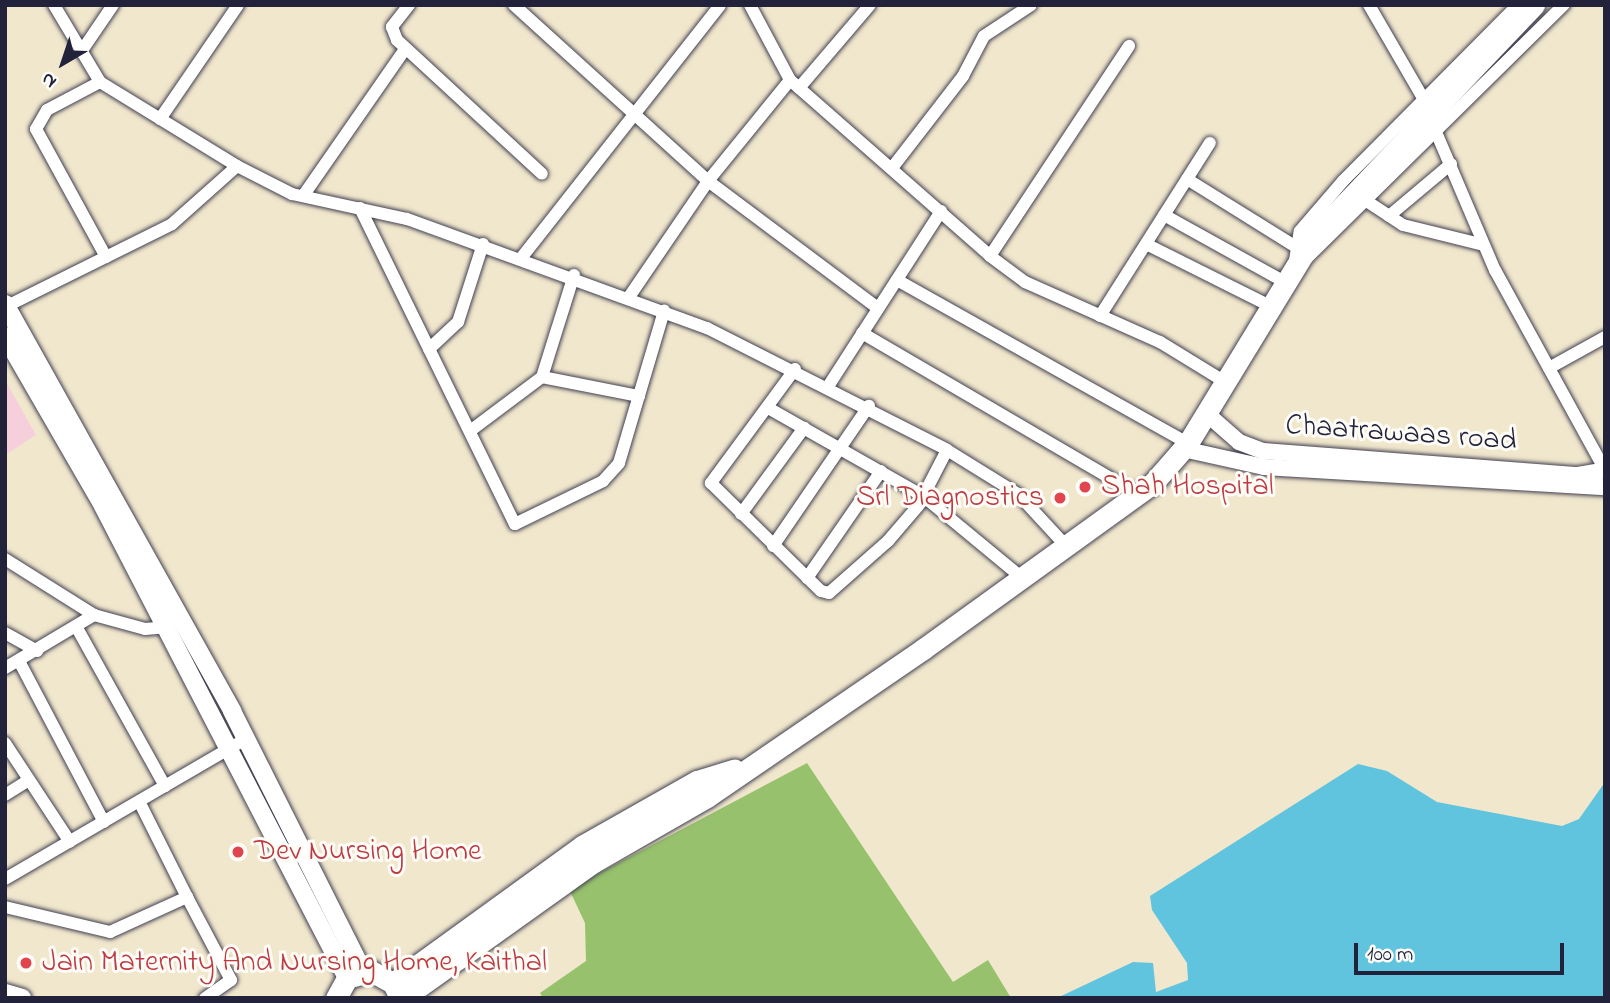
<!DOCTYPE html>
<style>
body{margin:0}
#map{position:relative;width:1610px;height:1003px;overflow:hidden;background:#f1e7cd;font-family:"Indie Flower",sans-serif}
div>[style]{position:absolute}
.built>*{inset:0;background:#f5cfdb}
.green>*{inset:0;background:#98c16e}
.water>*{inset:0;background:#60c4de}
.roads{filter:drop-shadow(0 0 2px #414051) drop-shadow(0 0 2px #414051)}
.minor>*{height:12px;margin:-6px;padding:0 6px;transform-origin:6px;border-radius:6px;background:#fff}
.tertiary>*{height:16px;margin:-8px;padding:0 8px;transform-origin:8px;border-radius:8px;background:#fff}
.secondary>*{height:18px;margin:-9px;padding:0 9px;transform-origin:9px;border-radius:9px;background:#fff}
.primary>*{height:21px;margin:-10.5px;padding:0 10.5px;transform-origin:10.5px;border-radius:10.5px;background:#fff}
.dots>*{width:19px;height:19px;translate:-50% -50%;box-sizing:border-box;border:4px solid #fdfcf7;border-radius:50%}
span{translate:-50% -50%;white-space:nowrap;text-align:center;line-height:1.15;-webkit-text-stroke:6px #fdfcf7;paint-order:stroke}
.street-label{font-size:30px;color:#22223b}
.health-label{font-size:30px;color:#be3a42}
.left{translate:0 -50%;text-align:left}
.right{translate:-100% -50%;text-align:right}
.frame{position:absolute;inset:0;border:7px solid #22223b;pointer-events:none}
.north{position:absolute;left:28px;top:28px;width:70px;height:70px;-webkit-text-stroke:5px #fdfcf7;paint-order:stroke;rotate:219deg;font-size:19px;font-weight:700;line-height:28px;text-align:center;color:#22223b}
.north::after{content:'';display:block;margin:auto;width:24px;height:32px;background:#22223b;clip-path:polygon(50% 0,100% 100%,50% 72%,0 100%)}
.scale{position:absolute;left:1354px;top:943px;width:210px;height:32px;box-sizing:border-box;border:4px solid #22223b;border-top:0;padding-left:9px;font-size:21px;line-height:24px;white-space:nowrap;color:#22223b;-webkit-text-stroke:5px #fdfcf7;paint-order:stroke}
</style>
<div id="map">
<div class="built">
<i style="clip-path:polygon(5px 380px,36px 435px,5px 455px)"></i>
</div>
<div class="green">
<i style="clip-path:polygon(807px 763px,953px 982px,988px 960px,1011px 998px,543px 998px,540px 993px,586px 961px,585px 923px,569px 889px)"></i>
</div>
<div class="water">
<i style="clip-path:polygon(1358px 764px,1387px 771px,1437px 802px,1562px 826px,1579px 819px,1605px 782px,1605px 998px,1057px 998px,1133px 962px,1153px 963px,1156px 992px,1188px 980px,1187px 963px,1152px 910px,1150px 896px)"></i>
</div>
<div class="roads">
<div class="minor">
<i style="left:54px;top:5px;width:90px;rotate:59.1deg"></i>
<i style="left:100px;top:82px;width:161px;rotate:31.5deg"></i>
<i style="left:237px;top:166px;width:62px;rotate:27deg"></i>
<i style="left:292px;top:194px;width:118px;rotate:12.3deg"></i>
<i style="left:407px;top:219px;width:319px;rotate:20deg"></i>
<i style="left:707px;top:328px;width:269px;rotate:26.9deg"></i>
<i style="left:947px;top:450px;width:84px;rotate:31.8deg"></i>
<i style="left:1018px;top:494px;width:71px;rotate:47.3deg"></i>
<i style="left:409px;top:5px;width:28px;rotate:128deg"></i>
<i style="left:392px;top:27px;width:14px;rotate:69deg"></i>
<i style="left:397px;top:40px;width:197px;rotate:42.7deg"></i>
<i style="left:514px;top:5px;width:262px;rotate:42.2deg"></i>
<i style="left:708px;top:181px;width:212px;rotate:36.8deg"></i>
<i style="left:750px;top:5px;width:85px;rotate:61.9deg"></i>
<i style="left:790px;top:80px;width:266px;rotate:41.3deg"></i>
<i style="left:990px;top:256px;width:44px;rotate:36.6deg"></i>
<i style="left:1025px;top:282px;width:148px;rotate:24deg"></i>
<i style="left:1160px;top:342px;width:76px;rotate:31.6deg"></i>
<i style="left:1369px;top:5px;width:110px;rotate:59.9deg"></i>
<i style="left:81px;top:52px;width:57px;rotate:-55.8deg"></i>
<i style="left:100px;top:82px;width:60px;rotate:152.2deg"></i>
<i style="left:47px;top:110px;width:22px;rotate:120deg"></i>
<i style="left:36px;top:129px;width:146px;rotate:61.3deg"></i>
<i style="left:799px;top:88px;width:109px;rotate:-49.5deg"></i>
<i style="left:160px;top:119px;width:138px;rotate:-55.6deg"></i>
<i style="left:1436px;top:132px;width:150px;rotate:66.9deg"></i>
<i style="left:1495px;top:270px;width:228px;rotate:61.2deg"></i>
<i style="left:892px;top:168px;width:116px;rotate:-52.3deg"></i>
<i style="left:963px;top:76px;width:45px;rotate:-62.3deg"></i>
<i style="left:984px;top:36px;width:56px;rotate:-33.4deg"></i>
<i style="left:1187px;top:179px;width:125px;rotate:31.9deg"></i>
<i style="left:303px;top:196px;width:179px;rotate:-55.2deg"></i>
<i style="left:1365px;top:200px;width:45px;rotate:33.3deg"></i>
<i style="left:1403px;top:225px;width:83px;rotate:13.9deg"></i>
<i style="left:360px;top:208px;width:352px;rotate:63.9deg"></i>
<i style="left:515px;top:524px;width:98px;rotate:-26deg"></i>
<i style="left:603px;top:481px;width:24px;rotate:-48deg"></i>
<i style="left:619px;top:463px;width:159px;rotate:-73.5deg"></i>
<i style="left:1164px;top:215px;width:138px;rotate:29deg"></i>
<i style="left:1389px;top:216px;width:81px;rotate:-40deg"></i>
<i style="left:1146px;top:244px;width:139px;rotate:26.6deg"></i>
<i style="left:990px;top:256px;width:252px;rotate:-56.5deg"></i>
<i style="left:522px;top:257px;width:320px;rotate:-51.8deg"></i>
<i style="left:1307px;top:258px;width:361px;rotate:-44.6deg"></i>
<i style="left:1294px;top:267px;width:36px;rotate:-81deg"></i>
<i style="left:1300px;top:231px;width:66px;rotate:-49.3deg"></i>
<i style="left:1343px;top:181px;width:248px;rotate:-45.2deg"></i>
<i style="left:897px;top:280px;width:334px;rotate:29.3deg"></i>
<i style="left:629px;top:297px;width:140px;rotate:-55.7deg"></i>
<i style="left:708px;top:181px;width:130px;rotate:-50.9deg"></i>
<i style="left:5px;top:307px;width:186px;rotate:-26.4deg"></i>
<i style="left:172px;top:224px;width:87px;rotate:-41.7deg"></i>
<i style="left:1100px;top:316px;width:205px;rotate:-57.6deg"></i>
<i style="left:862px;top:333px;width:320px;rotate:30.3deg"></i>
<i style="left:429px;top:349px;width:40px;rotate:-43deg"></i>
<i style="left:458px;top:322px;width:82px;rotate:-72.2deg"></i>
<i style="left:1549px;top:368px;width:64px;rotate:-29deg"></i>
<i style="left:795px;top:369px;width:142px;rotate:126.4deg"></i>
<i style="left:711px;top:483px;width:154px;rotate:44.5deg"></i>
<i style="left:821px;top:591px;width:8px;rotate:14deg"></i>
<i style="left:829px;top:593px;width:79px;rotate:-41.4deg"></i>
<i style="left:888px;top:541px;width:46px;rotate:-49.4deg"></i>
<i style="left:918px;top:506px;width:63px;rotate:-62.6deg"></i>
<i style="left:542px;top:377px;width:99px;rotate:11.1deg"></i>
<i style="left:829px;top:385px;width:207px;rotate:-57.2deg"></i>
<i style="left:770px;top:409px;width:176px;rotate:29.6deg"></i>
<i style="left:923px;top:496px;width:129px;rotate:39.6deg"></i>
<i style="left:470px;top:431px;width:90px;rotate:-36.9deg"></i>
<i style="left:542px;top:377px;width:107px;rotate:-72.6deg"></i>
<i style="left:741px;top:514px;width:107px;rotate:-53.8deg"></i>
<i style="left:773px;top:546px;width:170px;rotate:-55.6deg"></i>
<i style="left:5px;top:559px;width:105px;rotate:32.2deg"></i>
<i style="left:94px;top:615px;width:53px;rotate:15.4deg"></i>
<i style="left:145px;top:629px;width:21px;rotate:-5deg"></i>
<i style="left:807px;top:578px;width:130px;rotate:-55.3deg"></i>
<i style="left:77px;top:628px;width:181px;rotate:60.9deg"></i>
<i style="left:5px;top:633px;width:37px;rotate:29deg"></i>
<i style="left:19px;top:661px;width:182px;rotate:62.2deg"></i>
<i style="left:5px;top:668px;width:104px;rotate:-30.8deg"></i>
<i style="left:5px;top:743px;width:118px;rotate:56.7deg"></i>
<i style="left:5px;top:795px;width:28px;rotate:-32deg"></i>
<i style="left:5px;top:879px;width:279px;rotate:-30.2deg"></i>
<i style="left:187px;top:897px;width:94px;rotate:62.1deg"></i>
<i style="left:231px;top:980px;width:32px;rotate:145deg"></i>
<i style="left:5px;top:907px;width:108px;rotate:13.4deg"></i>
<i style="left:110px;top:932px;width:85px;rotate:-24.4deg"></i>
<i style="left:187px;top:897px;width:107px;rotate:-116.6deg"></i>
</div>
<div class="tertiary">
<i style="left:1206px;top:413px;width:44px;rotate:41.3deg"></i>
<i style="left:1239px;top:442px;width:26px;rotate:21deg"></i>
<i style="left:1263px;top:451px;width:316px;rotate:4.4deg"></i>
<i style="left:1578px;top:475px;width:27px;rotate:-10deg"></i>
<i style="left:1183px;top:449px;width:83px;rotate:12.5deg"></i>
<i style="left:1264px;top:467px;width:342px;rotate:3.4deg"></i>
</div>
<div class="secondary">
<i style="left:5px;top:304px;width:466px;rotate:60.8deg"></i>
<i style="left:232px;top:711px;width:292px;rotate:63.3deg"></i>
<i style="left:5px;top:336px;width:196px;rotate:60deg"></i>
<i style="left:103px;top:506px;width:531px;rotate:62.66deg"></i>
<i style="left:5px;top:993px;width:18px;rotate:16deg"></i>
</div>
<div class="primary">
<i style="left:393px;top:983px;width:233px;rotate:-35.9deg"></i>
<i style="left:582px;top:846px;width:132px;rotate:-29.5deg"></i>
<i style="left:697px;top:781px;width:39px;rotate:-17deg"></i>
<i style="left:336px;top:998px;width:23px;rotate:-61deg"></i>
<i style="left:347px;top:978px;width:25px;rotate:-16deg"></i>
<i style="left:371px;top:971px;width:25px;rotate:29deg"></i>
<i style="left:393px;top:983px;width:14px;rotate:65deg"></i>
<i style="left:403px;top:998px;width:234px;rotate:-35.5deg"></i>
<i style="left:594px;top:862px;width:130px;rotate:-29.9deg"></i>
<i style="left:707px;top:797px;width:262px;rotate:-34.4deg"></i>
<i style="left:923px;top:649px;width:284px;rotate:-35.8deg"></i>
<i style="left:1153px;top:483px;width:53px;rotate:-48.8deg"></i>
<i style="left:1188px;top:443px;width:244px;rotate:-58.6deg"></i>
<i style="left:1315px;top:235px;width:318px;rotate:-46.4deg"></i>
</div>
</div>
<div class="dots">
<i style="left:1085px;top:487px;background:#e0444e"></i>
<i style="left:1060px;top:498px;background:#e0444e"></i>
<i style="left:238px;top:852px;background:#e0444e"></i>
<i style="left:26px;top:963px;background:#e0444e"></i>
</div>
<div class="street-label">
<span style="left:1401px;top:434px;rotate:4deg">Chaatrawaas road</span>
</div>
<div class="health-label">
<span class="left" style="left:1101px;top:487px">Shah Hospital</span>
<span class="right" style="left:1044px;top:498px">Srl Diagnostics</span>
<span class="left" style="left:254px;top:852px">Dev Nursing Home</span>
<span class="left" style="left:42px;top:963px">Jain Maternity And Nursing Home, Kaithal</span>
</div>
<div class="frame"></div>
<div class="north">N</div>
<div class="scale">100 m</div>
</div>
